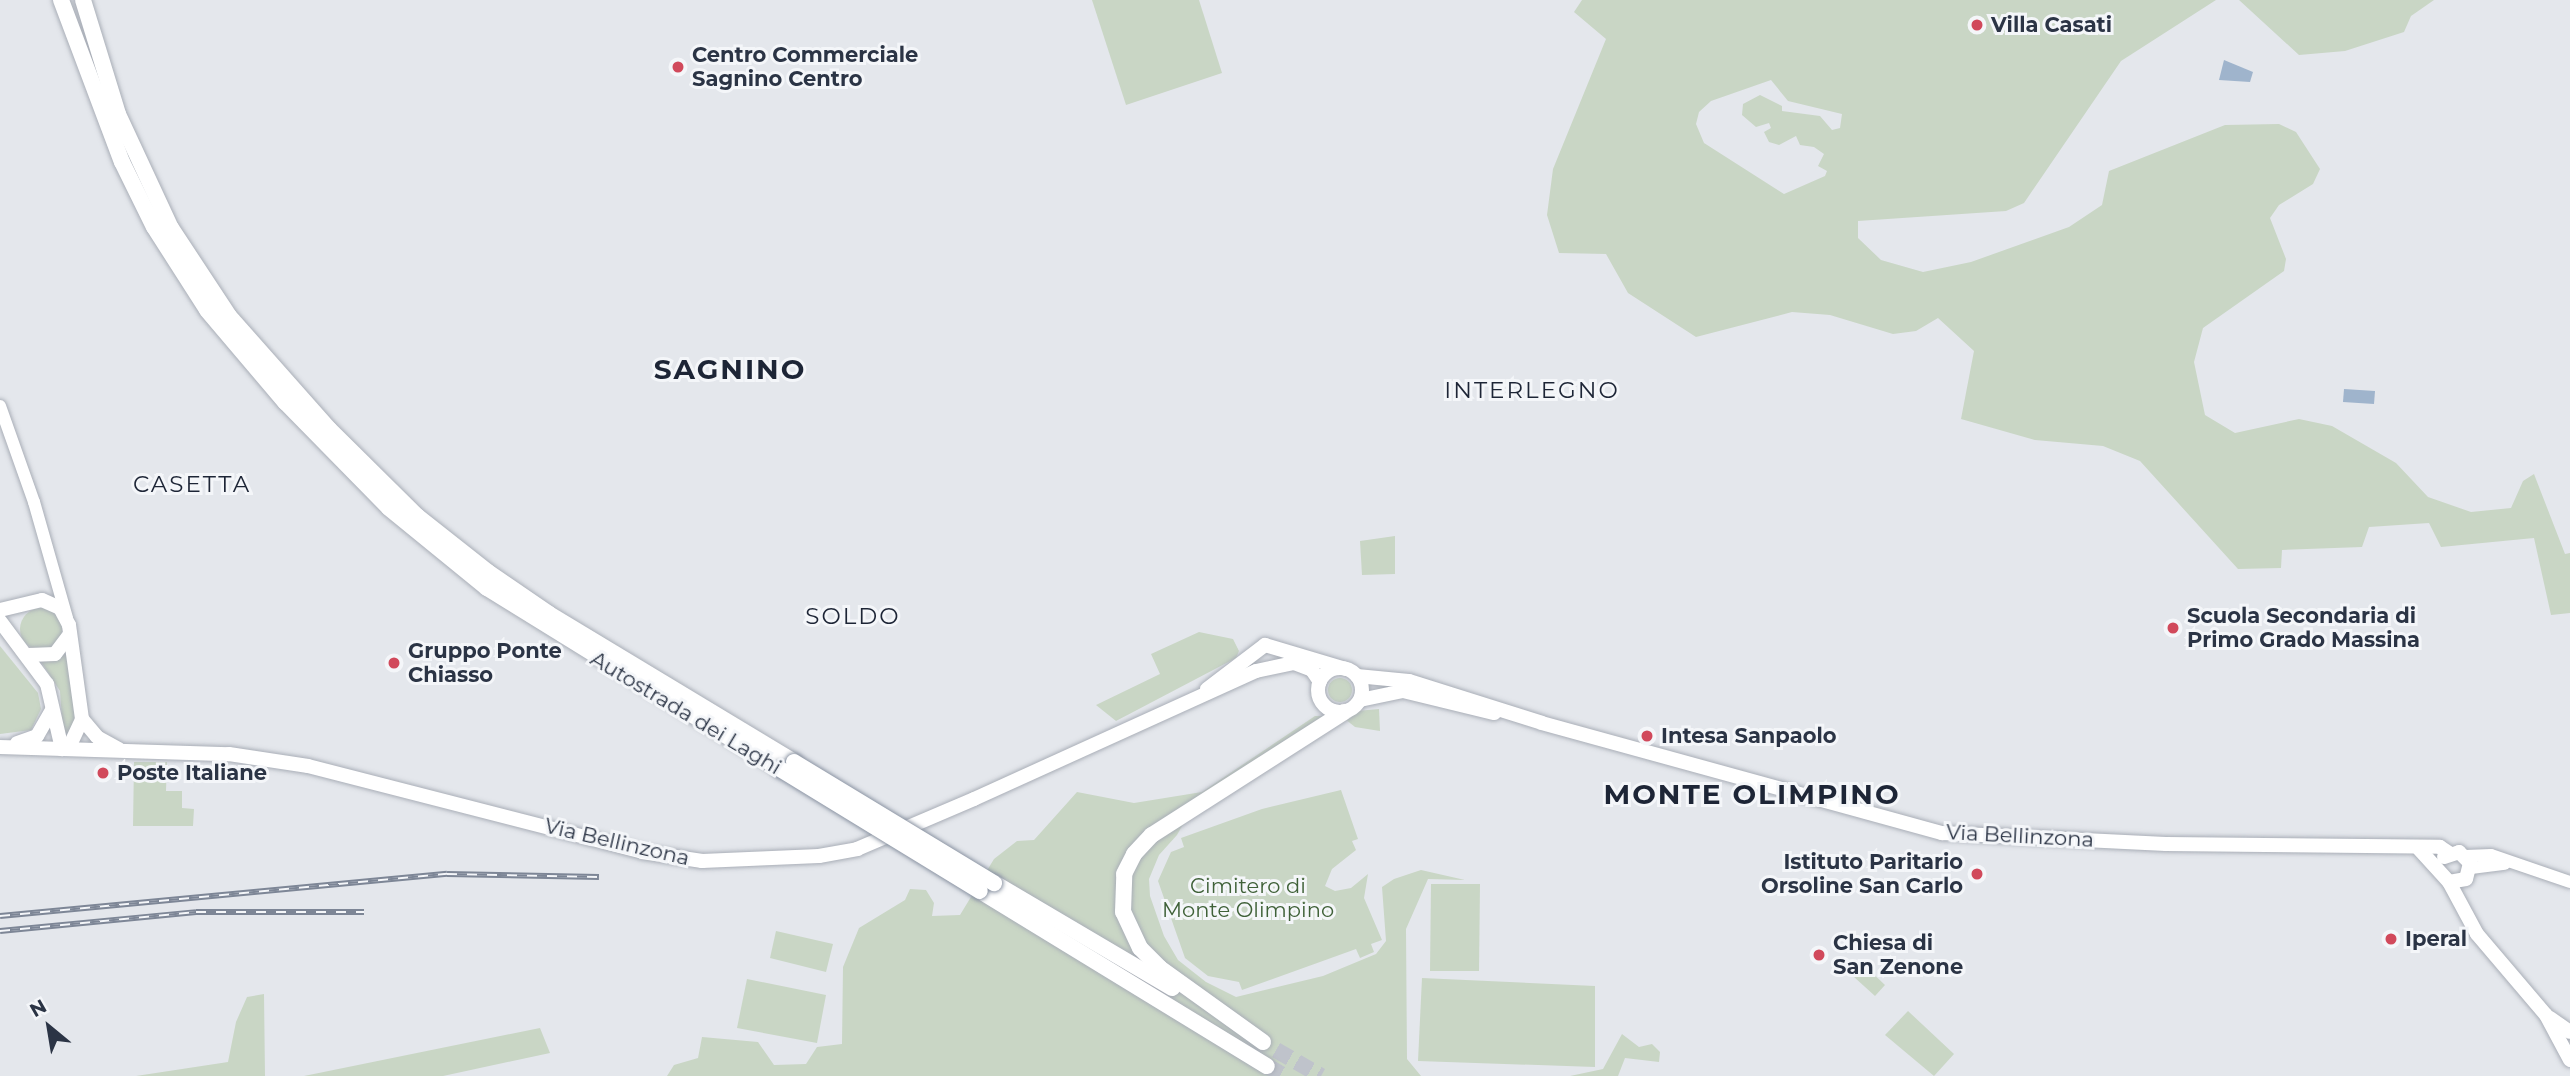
<!DOCTYPE html>
<style>
body{margin:0}
#map{position:relative;width:2570px;height:1076px;overflow:hidden;background:#e4e7ec;font-family:Montserrat,sans-serif}
div>[style]{position:absolute}
.green>*{inset:0;background:#c9d6c5}
.round{border-radius:50%}
.water>*{inset:0;background:#9fb4cc}
.highway-tunnel>*{height:16px;margin-top:-8px;transform-origin:0;background:repeating-linear-gradient(90deg,#bfc3cb 0 16px,transparent 0 24px)}
.roads{filter:drop-shadow(0 0 2px #a9aeb7) drop-shadow(0 0 2px #a9aeb7)}
.secondary>*{height:12px;margin:-6px;padding:0 6px;transform-origin:6px;border-radius:6px;background:#fff}
.primary>*{height:14px;margin:-7px;padding:0 7px;transform-origin:7px;border-radius:7px;background:#fff}
.primary>.ring{margin:-7px;padding:0;box-sizing:content-box;background:none;border:14px solid #fff;border-radius:50%}
.highway>*{height:16px;margin:-8px;padding:0 8px;transform-origin:8px;border-radius:8px;background:#fff}
.rail>*{height:6px;margin-top:-3px;transform-origin:0;background:repeating-linear-gradient(90deg,#f4f6f9 0 10px,#7d8696 0 20px);box-sizing:border-box;border-block:2px solid #7d8696}
.bridges{filter:drop-shadow(0 0 2px #8b94a3) drop-shadow(0 0 2px #8b94a3)}
.highway-bridge>*{height:16px;margin:-8px;padding:0 8px;transform-origin:8px;border-radius:8px;background:#fff}
.dots>*{width:19px;height:19px;translate:-50% -50%;box-sizing:border-box;border:4px solid #f4f6f9;border-radius:50%}
span{translate:-50% -50%;white-space:nowrap;text-align:center;line-height:1.15;-webkit-text-stroke:6px #f4f6f9;paint-order:stroke}
.poi-label{font-size:21px;color:#2b3445;font-weight:700}
.left{translate:0 -50%;text-align:left}
.right{translate:-100% -50%;text-align:right}
.street-label{font-size:21px;color:#2b3445}
.park-label{font-size:21px;color:#3f6138}
.neighbourhood-label{font-size:23px;color:#1d2536;letter-spacing:2px}
.district-label{font-size:28px;color:#1d2536;font-weight:700;letter-spacing:2px}
.north{position:absolute;left:14px;top:992px;width:70px;height:70px;-webkit-text-stroke:5px #f4f6f9;paint-order:stroke;rotate:330deg;font-size:19px;font-weight:700;line-height:28px;text-align:center;color:#2b3445}
.north::after{content:'';display:block;margin:auto;width:24px;height:32px;background:#2b3445;clip-path:polygon(50% 0,100% 100%,50% 72%,0 100%)}
</style>
<div id="map">
<div class="green">
<i style="clip-path:polygon(1092px 0,1199px 0,1222px 73px,1126px 105px)"></i>
<i style="clip-path:polygon(evenodd,1582px 0,2216px 0,2121px 61px,2024px 203px,2006px 211px,1858px 221px,1858px 238px,1881px 260px,1923px 272px,1971px 262px,2069px 227px,2102px 205px,2109px 171px,2225px 125px,2279px 124px,2296px 132px,2320px 169px,2313px 184px,2279px 205px,2270px 218px,2286px 259px,2284px 271px,2203px 328px,2194px 362px,2205px 415px,2235px 433px,2299px 419px,2332px 426px,2396px 463px,2428px 497px,2471px 512px,2511px 508px,2523px 481px,2534px 474px,2565px 554px,2570px 553px,2570px 613px,2551px 615px,2534px 538px,2441px 547px,2429px 523px,2369px 527px,2362px 547px,2282px 550px,2281px 568px,2238px 569px,2140px 461px,2103px 446px,2035px 440px,1961px 419px,1974px 351px,1938px 318px,1916px 331px,1893px 334px,1830px 315px,1792px 312px,1696px 337px,1628px 293px,1606px 254px,1559px 253px,1547px 215px,1553px 169px,1606px 39px,1574px 12px,1582px 0,1771px 80px,1788px 101px,1842px 114px,1840px 128px,1832px 130px,1820px 116px,1782px 111px,1782px 106px,1760px 95px,1743px 104px,1742px 115px,1756px 127px,1769px 123px,1771px 128px,1764px 132px,1769px 142px,1779px 145px,1796px 136px,1800px 145px,1814px 147px,1824px 154px,1818px 166px,1827px 171px,1825px 176px,1784px 194px,1704px 143px,1696px 124px,1699px 112px,1711px 101px,1771px 80px)"></i>
<i style="clip-path:polygon(2239px 0,2434px 0,2411px 16px,2404px 32px,2345px 51px,2299px 55px)"></i>
<i style="clip-path:polygon(1395px 536px,1395px 574px,1362px 575px,1360px 541px)"></i>
<i class="round" style="left:20px;top:608px;width:42px;height:42px"></i>
<i style="clip-path:polygon(1199px 632px,1233px 639px,1239px 651px,1236px 658px,1116px 721px,1096px 705px,1160px 674px,1151px 654px)"></i>
<i style="clip-path:polygon(0 646px,38px 693px,41px 709px,31px 730px,0 734px)"></i>
<i style="clip-path:polygon(68px 650px,75px 723px,69px 733px,63px 733px,60px 691px,40px 660px,55px 660px)"></i>
<i class="round" style="left:1328px;top:678px;width:24px;height:24px"></i>
<i style="clip-path:polygon(1379px 709px,1380px 731px,1355px 727px,1345px 719px,1357px 711px)"></i>
<i style="clip-path:polygon(1315px 716px,1326px 716px,1197px 799px,1177px 835px,1159px 855px,1149px 879px,1150px 896px,1164px 936px,1178px 960px,1206px 982px,1236px 997px,1323px 976px,1376px 954px,1386px 941px,1382px 887px,1394px 879px,1421px 870px,1465px 880px,1428px 879px,1406px 929px,1407px 1059px,1421px 1076px,667px 1076px,674px 1065px,698px 1058px,702px 1037px,758px 1042px,774px 1065px,806px 1064px,817px 1047px,842px 1044px,843px 967px,859px 928px,905px 900px,910px 889px,926px 890px,934px 903px,932px 916px,960px 915px,994px 859px,1017px 841px,1034px 840px,1077px 792px,1134px 803px,1202px 792px)"></i>
<i style="clip-path:polygon(134px 762px,167px 762px,166px 791px,182px 791px,182px 808px,194px 809px,193px 826px,133px 826px)"></i>
<i style="clip-path:polygon(1341px 790px,1358px 839px,1352px 841px,1356px 850px,1332px 869px,1325px 886px,1335px 891px,1351px 888px,1368px 874px,1364px 898px,1382px 940px,1371px 944px,1374px 952px,1360px 958px,1356px 949px,1242px 990px,1239px 982px,1208px 976px,1185px 958px,1158px 881px,1171px 852px,1184px 847px,1181px 838px,1262px 809px)"></i>
<i style="clip-path:polygon(1431px 884px,1480px 884px,1479px 971px,1430px 971px)"></i>
<i style="clip-path:polygon(776px 931px,833px 944px,826px 972px,770px 958px)"></i>
<i style="clip-path:polygon(1865px 966px,1885px 985px,1875px 996px,1854px 977px)"></i>
<i style="clip-path:polygon(1422px 978px,1595px 986px,1595px 1067px,1418px 1061px)"></i>
<i style="clip-path:polygon(747px 979px,826px 995px,817px 1043px,737px 1028px)"></i>
<i style="clip-path:polygon(264px 994px,265px 1076px,136px 1076px,228px 1062px,236px 1022px,247px 997px)"></i>
<i style="clip-path:polygon(1908px 1011px,1954px 1054px,1934px 1076px,1885px 1035px)"></i>
<i style="clip-path:polygon(540px 1028px,550px 1053px,443px 1076px,304px 1076px)"></i>
<i style="clip-path:polygon(1622px 1034px,1639px 1047px,1652px 1044px,1660px 1052px,1659px 1062px,1625px 1058px,1618px 1076px,1526px 1076px,1570px 1076px,1603px 1069px)"></i>
</div>
<div class="water">
<i style="clip-path:polygon(2224px 60px,2253px 72px,2250px 82px,2219px 80px)"></i>
<i style="clip-path:polygon(2344px 389px,2375px 391px,2374px 404px,2343px 402px)"></i>
</div>
<div class="highway-tunnel">
<i style="left:1276px;top:1050px;width:52px;rotate:30deg"></i>
<i style="left:1267px;top:1066px;width:20px;rotate:30deg"></i>
</div>
<div class="roads">
<div class="secondary">
<i style="left:0;top:406px;width:102px;rotate:70.5deg"></i>
<i style="left:34px;top:502px;width:121px;rotate:74.1deg"></i>
<i style="left:2465px;top:856px;width:26px;rotate:-2deg"></i>
<i style="left:2491px;top:855px;width:83px;rotate:18.9deg"></i>
<i style="left:2471px;top:868px;width:34px;rotate:-7deg"></i>
</div>
<div class="primary">
<i style="left:0;top:610px;width:43px;rotate:-13.4deg"></i>
<i style="left:42px;top:600px;width:20px;rotate:24deg"></i>
<i style="left:60px;top:608px;width:19px;rotate:62deg"></i>
<i style="left:69px;top:625px;width:95px;rotate:82.1deg"></i>
<i style="left:82px;top:719px;width:23px;rotate:50deg"></i>
<i style="left:97px;top:737px;width:25px;rotate:29deg"></i>
<i style="left:0;top:621px;width:79px;rotate:53.3deg"></i>
<i style="left:47px;top:684px;width:67px;rotate:77deg"></i>
<i style="left:29px;top:655px;width:26px;rotate:-2deg"></i>
<i style="left:55px;top:654px;width:25px;rotate:-53deg"></i>
<i class="ring" style="left:1318px;top:668px;width:30px;height:30px"></i>
<i style="left:1357px;top:676px;width:52px;rotate:5.5deg"></i>
<i style="left:1409px;top:681px;width:139px;rotate:17.5deg"></i>
<i style="left:1542px;top:723px;width:415px;rotate:15.4deg"></i>
<i style="left:1942px;top:833px;width:224px;rotate:2.8deg"></i>
<i style="left:2166px;top:844px;width:274px;rotate:0.6deg"></i>
<i style="left:2440px;top:847px;width:11px;rotate:34deg"></i>
<i style="left:1207px;top:689px;width:73px;rotate:-37.2deg"></i>
<i style="left:1265px;top:645px;width:84px;rotate:16.5deg"></i>
<i style="left:1360px;top:700px;width:44px;rotate:-11.8deg"></i>
<i style="left:1403px;top:691px;width:94px;rotate:13.6deg"></i>
<i style="left:17px;top:743px;width:21px;rotate:-19deg"></i>
<i style="left:37px;top:736px;width:30px;rotate:-60deg"></i>
<i style="left:0;top:747px;width:229px;rotate:1.8deg"></i>
<i style="left:229px;top:754px;width:80px;rotate:8.6deg"></i>
<i style="left:308px;top:766px;width:345px;rotate:14.4deg"></i>
<i style="left:642px;top:852px;width:61px;rotate:8.5deg"></i>
<i style="left:702px;top:861px;width:117px;rotate:-2.4deg"></i>
<i style="left:819px;top:856px;width:39px;rotate:-10deg"></i>
<i style="left:857px;top:849px;width:127px;rotate:-23.1deg"></i>
<i style="left:974px;top:799px;width:310px;rotate:-24.4deg"></i>
<i style="left:1256px;top:671px;width:39px;rotate:-12deg"></i>
<i style="left:1294px;top:663px;width:19px;rotate:21deg"></i>
<i style="left:1312px;top:670px;width:14px;rotate:56deg"></i>
<i style="left:62px;top:749px;width:11px;rotate:-34deg"></i>
<i style="left:71px;top:743px;width:26px;rotate:-65deg"></i>
<i style="left:2419px;top:849px;width:45px;rotate:47.7deg"></i>
<i style="left:2449px;top:882px;width:59px;rotate:61.7deg"></i>
<i style="left:2477px;top:934px;width:106px;rotate:49.6deg"></i>
<i style="left:2546px;top:1015px;width:51px;rotate:61.9deg"></i>
<i style="left:2444px;top:857px;width:16px;rotate:-18deg"></i>
<i style="left:2459px;top:852px;width:16px;rotate:45deg"></i>
<i style="left:2470px;top:863px;width:16px;rotate:104deg"></i>
<i style="left:2466px;top:879px;width:17px;rotate:170deg"></i>
<i style="left:2550px;top:1018px;width:24px;rotate:35deg"></i>
</div>
<div class="highway">
<i style="left:61px;top:0;width:173px;rotate:69.4deg"></i>
<i style="left:122px;top:162px;width:72px;rotate:63.8deg"></i>
<i style="left:154px;top:227px;width:98px;rotate:57.4deg"></i>
<i style="left:207px;top:310px;width:121px;rotate:49.7deg"></i>
<i style="left:285px;top:402px;width:148px;rotate:45.5deg"></i>
<i style="left:389px;top:508px;width:127px;rotate:39.2deg"></i>
<i style="left:487px;top:588px;width:344px;rotate:31.7deg"></i>
<i style="left:83px;top:0;width:119px;rotate:72.9deg"></i>
<i style="left:118px;top:114px;width:126px;rotate:65.1deg"></i>
<i style="left:171px;top:228px;width:105px;rotate:56.6deg"></i>
<i style="left:229px;top:316px;width:151px;rotate:48.5deg"></i>
<i style="left:329px;top:429px;width:124px;rotate:44.7deg"></i>
<i style="left:417px;top:516px;width:90px;rotate:38.3deg"></i>
<i style="left:488px;top:572px;width:74px;rotate:34.5deg"></i>
<i style="left:549px;top:614px;width:286px;rotate:31.1deg"></i>
<i style="left:994px;top:883px;width:207px;rotate:30.5deg"></i>
<i style="left:980px;top:891px;width:336px;rotate:31.4deg"></i>
<i style="left:1263px;top:1042px;width:127px;rotate:-144.3deg"></i>
<i style="left:1160px;top:968px;width:28px;rotate:-135deg"></i>
<i style="left:1140px;top:948px;width:40px;rotate:-115deg"></i>
<i style="left:1123px;top:912px;width:38px;rotate:-88deg"></i>
<i style="left:1124px;top:874px;width:22px;rotate:-63deg"></i>
<i style="left:1134px;top:854px;width:26px;rotate:-47deg"></i>
<i style="left:1152px;top:835px;width:228px;rotate:-32.6deg"></i>
</div>
</div>
<div class="rail">
<i style="left:0;top:916px;width:449px;rotate:-5.4deg"></i>
<i style="left:447px;top:874px;width:152px;rotate:1.1deg"></i>
<i style="left:0;top:931px;width:197px;rotate:-5.5deg"></i>
<i style="left:196px;top:912px;width:168px"></i>
</div>
<div class="bridges">
<div class="highway-bridge">
<i style="left:794px;top:762px;width:234px;rotate:31.2deg"></i>
<i style="left:780px;top:769px;width:234px;rotate:31.4deg"></i>
</div>
</div>
<div class="dots">
<i style="left:1977px;top:25px;background:#d1495b"></i>
<i style="left:678px;top:67px;background:#d1495b"></i>
<i style="left:2173px;top:628px;background:#d1495b"></i>
<i style="left:394px;top:663px;background:#d1495b"></i>
<i style="left:1647px;top:736px;background:#d1495b"></i>
<i style="left:103px;top:773px;background:#d1495b"></i>
<i style="left:1977px;top:874px;background:#d1495b"></i>
<i style="left:2391px;top:939px;background:#d1495b"></i>
<i style="left:1819px;top:955px;background:#d1495b"></i>
</div>
<div class="poi-label">
<span class="left" style="left:1991px;top:25px">Villa Casati</span>
<span class="left" style="left:692px;top:67px">Centro Commerciale<br>Sagnino Centro</span>
<span class="left" style="left:2187px;top:628px">Scuola Secondaria di<br>Primo Grado Massina</span>
<span class="left" style="left:408px;top:663px">Gruppo Ponte<br>Chiasso</span>
<span class="left" style="left:1661px;top:736px">Intesa Sanpaolo</span>
<span class="left" style="left:117px;top:773px">Poste Italiane</span>
<span class="right" style="left:1963px;top:874px">Istituto Paritario<br>Orsoline San Carlo</span>
<span class="left" style="left:2405px;top:939px">Iperal</span>
<span class="left" style="left:1833px;top:955px">Chiesa di<br>San Zenone</span>
</div>
<div class="street-label">
<span style="left:686px;top:713px;rotate:31deg">Autostrada dei Laghi</span>
<span style="left:2020px;top:836px;rotate:3deg">Via Bellinzona</span>
<span style="left:617px;top:842px;rotate:13deg">Via Bellinzona</span>
</div>
<div class="park-label">
<span style="left:1248px;top:898px">Cimitero di<br>Monte Olimpino</span>
</div>
<div class="neighbourhood-label">
<span style="left:1532px;top:390px">INTERLEGNO</span>
<span style="left:192px;top:484px">CASETTA</span>
<span style="left:853px;top:616px">SOLDO</span>
</div>
<div class="district-label">
<span style="left:730px;top:369px">SAGNINO</span>
<span style="left:1752px;top:794px">MONTE OLIMPINO</span>
</div>
<div class="north">N</div>
</div>
